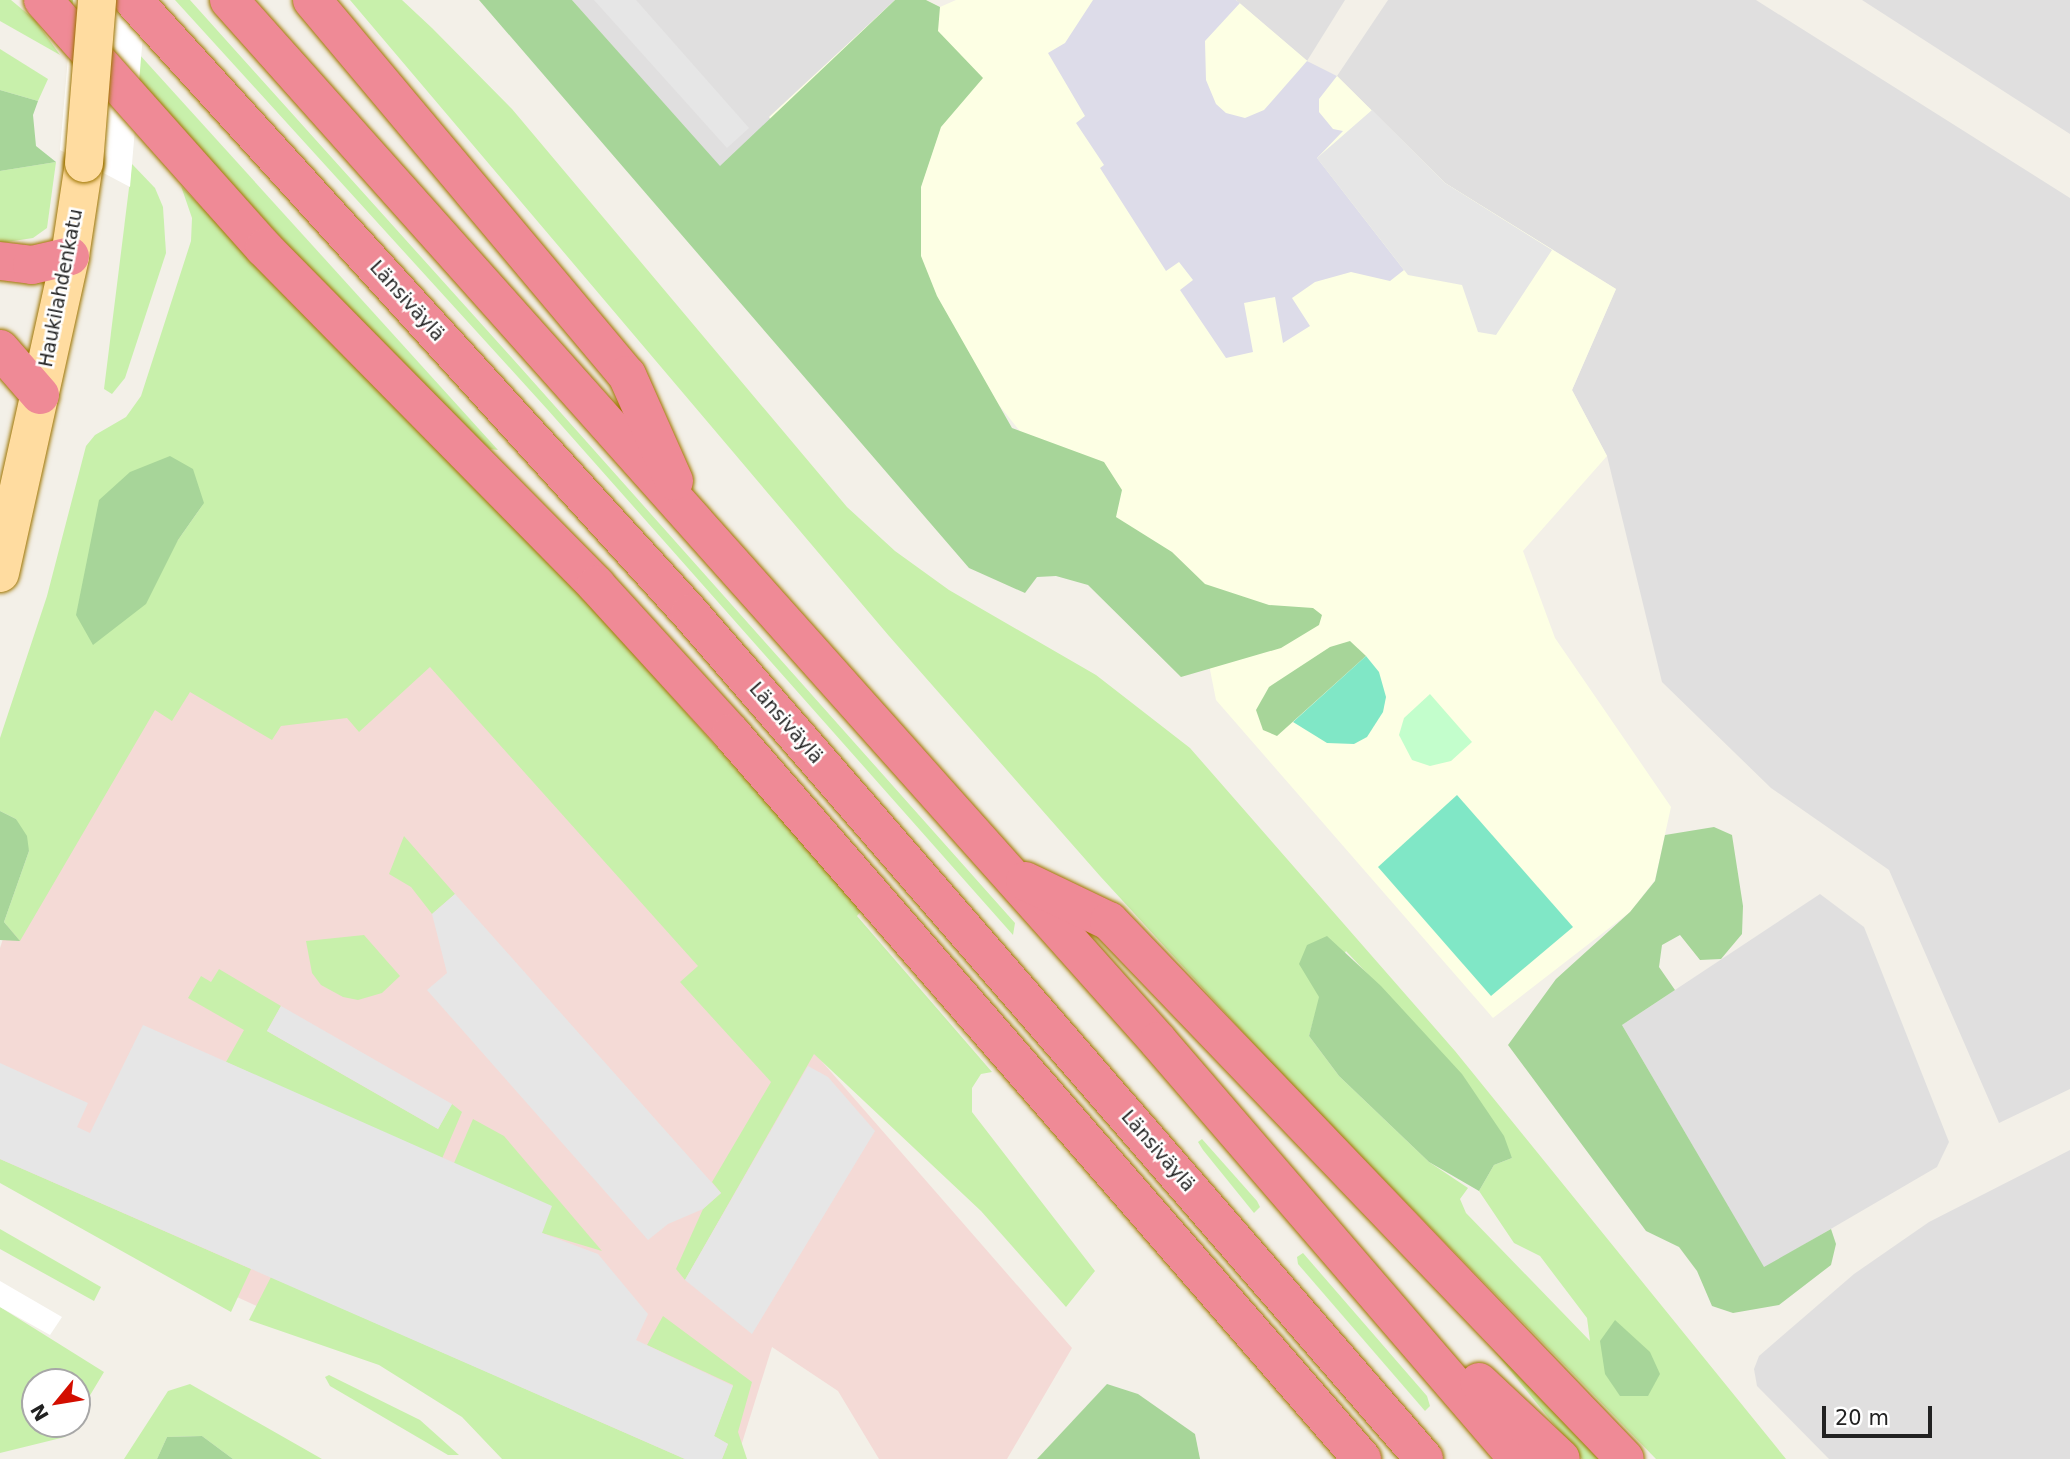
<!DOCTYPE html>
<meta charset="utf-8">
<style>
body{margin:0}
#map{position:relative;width:2070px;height:1459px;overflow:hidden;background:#f3f0e8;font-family:"DejaVu Sans",sans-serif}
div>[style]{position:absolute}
.residential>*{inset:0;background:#e0dfdf}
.commercial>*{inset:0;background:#f4dad6}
.education>*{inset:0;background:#fdffe4}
.grass>*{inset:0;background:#c8f0ab}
.forest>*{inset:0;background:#a7d599}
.park>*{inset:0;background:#c3fecc}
.pitch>*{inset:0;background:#80e7c6}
.parking>*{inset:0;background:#e6e6e6}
.plaza>*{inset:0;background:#dddce9}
.pier>*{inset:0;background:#fff}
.roads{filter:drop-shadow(0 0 2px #9f7500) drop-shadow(0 0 2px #9f7500)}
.major>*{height:38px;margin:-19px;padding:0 19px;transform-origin:19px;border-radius:19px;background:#ffdca0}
.highway>*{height:38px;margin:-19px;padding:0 19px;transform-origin:19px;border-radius:19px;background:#ef8a96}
.bridges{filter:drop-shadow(0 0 2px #9f7500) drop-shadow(0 0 2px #9f7500)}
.major-bridge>*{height:38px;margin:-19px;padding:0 19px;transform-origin:19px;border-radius:19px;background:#ffdca0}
span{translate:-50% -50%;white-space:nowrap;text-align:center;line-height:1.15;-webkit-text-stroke:5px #fff;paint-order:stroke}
.street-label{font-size:19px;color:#222}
.north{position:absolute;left:21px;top:1368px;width:70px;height:70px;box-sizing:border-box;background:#fff;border:2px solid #a7a7a7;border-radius:50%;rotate:240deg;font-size:19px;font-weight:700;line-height:28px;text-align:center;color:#222}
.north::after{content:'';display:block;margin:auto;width:24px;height:32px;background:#d30e00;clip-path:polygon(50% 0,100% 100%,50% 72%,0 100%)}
.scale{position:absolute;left:1822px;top:1406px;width:110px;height:32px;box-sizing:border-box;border:4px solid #222;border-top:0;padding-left:9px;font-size:21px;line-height:24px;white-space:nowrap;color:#222;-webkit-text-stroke:5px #fff;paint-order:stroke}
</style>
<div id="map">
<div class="residential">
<i style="clip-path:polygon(572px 0,895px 0,720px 167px)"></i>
<i style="clip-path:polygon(1236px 0,1345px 0,1307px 61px)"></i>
<i style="clip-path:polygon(1388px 0,1756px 0,2070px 198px,2070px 1089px,1999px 1123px,1889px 870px,1771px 788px,1662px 682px,1607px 456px,1572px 390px,1616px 289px,1445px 183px,1337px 76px)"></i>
<i style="clip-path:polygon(1862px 0,2070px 0,2070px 134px)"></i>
<i style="clip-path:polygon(1820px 894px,1864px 927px,1949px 1142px,1937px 1167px,1764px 1268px,1622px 1025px)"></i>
<i style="clip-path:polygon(2070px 1150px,2070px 1459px,1829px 1459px,1757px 1386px,1754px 1369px,1759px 1356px,1854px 1274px,1929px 1222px)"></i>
</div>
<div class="commercial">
<i style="clip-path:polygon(141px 516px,516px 711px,1072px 1348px,1007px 1459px,879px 1459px,838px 1391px,772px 1347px,737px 1459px,635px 1459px,342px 1345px,237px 1297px,0 1173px,0 948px)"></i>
</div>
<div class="education">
<i style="clip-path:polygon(895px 0,926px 0,940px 7px,956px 0,1236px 0,1311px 64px,1337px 76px,1445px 183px,1616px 289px,1572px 390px,1607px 456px,1523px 551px,1555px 638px,1671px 807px,1655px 880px,1630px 912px,1493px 1018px,1216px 700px,1197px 604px,1023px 435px,769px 117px)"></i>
</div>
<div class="grass">
<i style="clip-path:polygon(0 0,11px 0,35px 20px,60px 55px,0 21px)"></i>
<i style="clip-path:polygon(65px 0,90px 0,498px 450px,490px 449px,471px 433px,304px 263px)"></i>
<i style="clip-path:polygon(175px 0,190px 0,521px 368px,1015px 923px,1013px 935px,547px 409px)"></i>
<i style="clip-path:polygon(evenodd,350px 0,402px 0,432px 28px,512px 109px,847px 507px,895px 551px,949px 590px,1096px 675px,1190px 748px,1455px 1051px,1786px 1459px,1656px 1459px,1284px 1077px,1100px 876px,889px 636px,350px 0,1346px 951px,1462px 1075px,1512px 1158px,1494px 1165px,1479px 1191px,1514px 1243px,1540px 1256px,1587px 1318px,1590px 1341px,1466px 1213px,1460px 1199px,1468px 1188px,1429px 1162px,1339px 1076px,1309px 1036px,1320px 997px,1346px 951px)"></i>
<i style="clip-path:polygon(0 49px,48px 79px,38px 101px,0 90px)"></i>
<i style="clip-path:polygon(56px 162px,47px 228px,33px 238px,0 243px,0 171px)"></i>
<i style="clip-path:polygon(132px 164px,155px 188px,163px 207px,166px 253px,125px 378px,112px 394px,104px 389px)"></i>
<i style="clip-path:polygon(evenodd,181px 186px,598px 614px,862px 910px,857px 916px,992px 1072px,981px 1074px,972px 1088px,972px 1112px,1095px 1271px,1066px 1307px,981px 1211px,814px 1054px,685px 1280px,676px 1269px,703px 1209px,721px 1193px,712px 1182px,771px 1082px,680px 982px,698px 966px,430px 667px,359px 732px,347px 718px,281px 726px,272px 740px,190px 692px,172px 721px,155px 710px,20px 941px,4px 922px,29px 851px,16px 819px,0 811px,0 738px,47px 596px,86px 446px,95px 435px,126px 417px,141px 396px,191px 241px,192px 218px,181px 186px,204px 503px,178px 540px,94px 644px,204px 503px)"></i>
<i style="clip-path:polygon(404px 836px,455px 894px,432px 914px,411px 887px,389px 874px)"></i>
<i style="clip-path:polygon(364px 935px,400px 976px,382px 993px,358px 1000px,343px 997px,321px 985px,312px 973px,306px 941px)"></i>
<i style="clip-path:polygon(219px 969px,281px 1006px,267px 1031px,438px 1129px,452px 1104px,462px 1112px,432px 1182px,411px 1146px,226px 1062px,244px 1030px,188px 998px,201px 976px,211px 982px)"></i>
<i style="clip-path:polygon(473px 1119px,504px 1136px,602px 1251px,542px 1233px,454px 1163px)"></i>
<i style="clip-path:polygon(1202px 1139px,1257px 1201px,1260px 1207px,1254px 1213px,1203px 1150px,1198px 1142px)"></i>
<i style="clip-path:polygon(0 1159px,251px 1269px,231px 1312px,0 1183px)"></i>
<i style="clip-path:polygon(0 1229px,101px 1287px,94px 1301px,0 1249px)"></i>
<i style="clip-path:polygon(1303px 1253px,1427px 1396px,1430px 1406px,1425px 1411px,1298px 1264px,1297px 1257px)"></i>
<i style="clip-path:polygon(271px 1277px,685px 1459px,502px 1459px,462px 1417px,379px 1365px,249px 1320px)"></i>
<i style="clip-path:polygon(0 1307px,104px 1372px,77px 1417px,77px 1382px,35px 1382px,35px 1424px,73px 1424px,65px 1437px,0 1453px)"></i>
<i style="clip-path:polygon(663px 1316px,752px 1382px,738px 1432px,747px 1459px,722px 1459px,728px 1444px,714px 1436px,733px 1385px,647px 1345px)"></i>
<i style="clip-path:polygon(1488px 1343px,1603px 1459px,1582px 1459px)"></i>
<i style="clip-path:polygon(329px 1375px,420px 1420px,459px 1455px,448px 1455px,330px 1386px,325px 1377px)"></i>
<i style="clip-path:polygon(190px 1384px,322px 1459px,233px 1459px,202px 1436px,167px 1437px,157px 1459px,124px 1459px,168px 1391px)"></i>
</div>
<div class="forest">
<i style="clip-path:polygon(479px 0,572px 0,720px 166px,895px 0,926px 0,940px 7px,938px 31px,983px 78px,941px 127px,921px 187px,921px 256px,937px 296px,1012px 428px,1104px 462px,1122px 490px,1116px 517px,1172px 552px,1205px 584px,1269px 605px,1313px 608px,1322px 615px,1319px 625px,1281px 648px,1181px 677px,1088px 585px,1056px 576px,1037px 577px,1025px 593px,969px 568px)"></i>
<i style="clip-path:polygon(0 90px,38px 101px,33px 115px,36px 146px,56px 162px,0 171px)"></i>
<i style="clip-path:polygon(170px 456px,193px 469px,204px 503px,178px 540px,146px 604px,93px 645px,76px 615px,99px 500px,130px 472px)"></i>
<i style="clip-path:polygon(1350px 641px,1366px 656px,1277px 736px,1263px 730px,1256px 710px,1269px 687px,1330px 647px)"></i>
<i style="clip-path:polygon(0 811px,16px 819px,27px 836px,29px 851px,4px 922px,20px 941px,0 940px)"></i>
<i style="clip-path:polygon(1714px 827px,1732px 835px,1743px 906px,1742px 934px,1721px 959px,1700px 960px,1680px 935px,1662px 945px,1659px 967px,1675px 990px,1622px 1025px,1764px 1267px,1831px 1229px,1836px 1244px,1831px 1265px,1779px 1305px,1733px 1313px,1712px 1306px,1697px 1271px,1679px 1247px,1646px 1231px,1508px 1045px,1556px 979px,1630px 912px,1655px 881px,1665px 835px)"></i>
<i style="clip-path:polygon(1327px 936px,1381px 986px,1462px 1074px,1504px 1136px,1512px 1158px,1494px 1165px,1479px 1191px,1429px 1162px,1339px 1076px,1309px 1036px,1319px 997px,1299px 964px,1307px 945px)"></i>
<i style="clip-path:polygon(1615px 1320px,1650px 1352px,1660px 1374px,1648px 1396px,1620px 1396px,1605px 1374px,1600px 1341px)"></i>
<i style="clip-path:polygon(1107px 1384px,1138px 1394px,1195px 1434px,1200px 1459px,1037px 1459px)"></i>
<i style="clip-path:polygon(202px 1436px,233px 1459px,157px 1459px,167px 1437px)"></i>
</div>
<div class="park">
<i style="clip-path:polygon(1430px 694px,1472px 742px,1451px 761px,1430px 766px,1412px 760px,1399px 735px,1404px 718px)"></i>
</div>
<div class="pitch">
<i style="clip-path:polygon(1366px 656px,1379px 672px,1386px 697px,1383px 712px,1367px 737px,1354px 744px,1327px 743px,1293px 722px)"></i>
<i style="clip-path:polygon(1457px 795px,1573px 927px,1491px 996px,1378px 867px)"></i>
</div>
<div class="parking">
<i style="clip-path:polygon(594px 0,636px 0,749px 128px,727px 148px)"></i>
<i style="clip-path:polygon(1372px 110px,1445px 183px,1552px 250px,1496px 335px,1478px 332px,1462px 285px,1408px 275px,1317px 158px)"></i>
<i style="clip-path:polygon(455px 894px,721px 1193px,703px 1209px,668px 1224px,648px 1240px,427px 990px,447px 973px,432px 914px)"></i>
<i style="clip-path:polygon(281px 1006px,452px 1104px,438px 1129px,267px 1031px)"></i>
<i style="clip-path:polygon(143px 1025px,552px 1206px,542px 1233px,598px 1254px,648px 1314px,636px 1340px,733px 1386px,714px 1436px,728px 1444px,722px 1459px,685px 1459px,0 1159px,0 1063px,88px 1103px,77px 1127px,90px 1133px)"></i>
<i style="clip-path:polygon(808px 1066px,828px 1077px,875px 1131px,752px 1334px,685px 1280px)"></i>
</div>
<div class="plaza">
<i style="clip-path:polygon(1093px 0,1236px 0,1240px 3px,1205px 41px,1206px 80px,1216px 104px,1226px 113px,1245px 118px,1264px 110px,1307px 61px,1337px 76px,1319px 99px,1319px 112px,1333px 129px,1343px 131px,1317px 158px,1404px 270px,1390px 281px,1351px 272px,1315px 282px,1292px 298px,1310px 326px,1283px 343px,1275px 297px,1244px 303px,1253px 352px,1226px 358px,1180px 290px,1193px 280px,1179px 262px,1166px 271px,1100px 168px,1104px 165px,1076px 123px,1085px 116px,1048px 53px,1065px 43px)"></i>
</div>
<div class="pier">
<i style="clip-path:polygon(73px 0,146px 0,130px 187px,60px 150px)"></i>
<i style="clip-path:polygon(0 1281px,62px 1317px,50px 1335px,0 1307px)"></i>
</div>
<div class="roads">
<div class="major">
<i style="left:0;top:573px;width:325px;rotate:-77.5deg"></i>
<i style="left:70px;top:256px;width:94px;rotate:-81.4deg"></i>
</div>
<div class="highway">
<i style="left:43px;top:0;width:332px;rotate:48.3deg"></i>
<i style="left:264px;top:248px;width:473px;rotate:45.4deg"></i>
<i style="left:596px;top:585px;width:200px;rotate:47.6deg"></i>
<i style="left:731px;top:733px;width:962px;rotate:49deg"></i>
<i style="left:133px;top:0;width:828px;rotate:47.74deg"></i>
<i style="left:690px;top:613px;width:1120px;rotate:49.05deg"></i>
<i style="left:229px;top:0;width:1395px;rotate:48.25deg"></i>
<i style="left:1158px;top:1041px;width:552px;rotate:49.26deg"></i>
<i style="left:312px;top:0;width:490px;rotate:50deg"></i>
<i style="left:627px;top:375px;width:116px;rotate:66.1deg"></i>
<i style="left:0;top:261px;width:32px;rotate:7deg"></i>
<i style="left:32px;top:265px;width:39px;rotate:-13deg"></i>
<i style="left:0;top:349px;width:61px;rotate:49deg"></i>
<i style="left:1025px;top:881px;width:93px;rotate:25.5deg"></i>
<i style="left:1109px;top:921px;width:745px;rotate:46.2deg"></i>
<i style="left:1479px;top:1382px;width:112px;rotate:43.2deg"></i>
</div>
</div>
<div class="bridges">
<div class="major-bridge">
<i style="left:84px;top:163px;width:164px;rotate:-85.4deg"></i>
</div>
</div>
<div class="street-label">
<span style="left:61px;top:288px;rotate:-79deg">Haukilahdenkatu</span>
<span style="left:407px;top:301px;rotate:48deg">Länsiväylä</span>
<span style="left:786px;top:723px;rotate:49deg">Länsiväylä</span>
<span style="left:1158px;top:1151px;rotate:49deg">Länsiväylä</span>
</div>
<div class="north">N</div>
<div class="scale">20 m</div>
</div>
